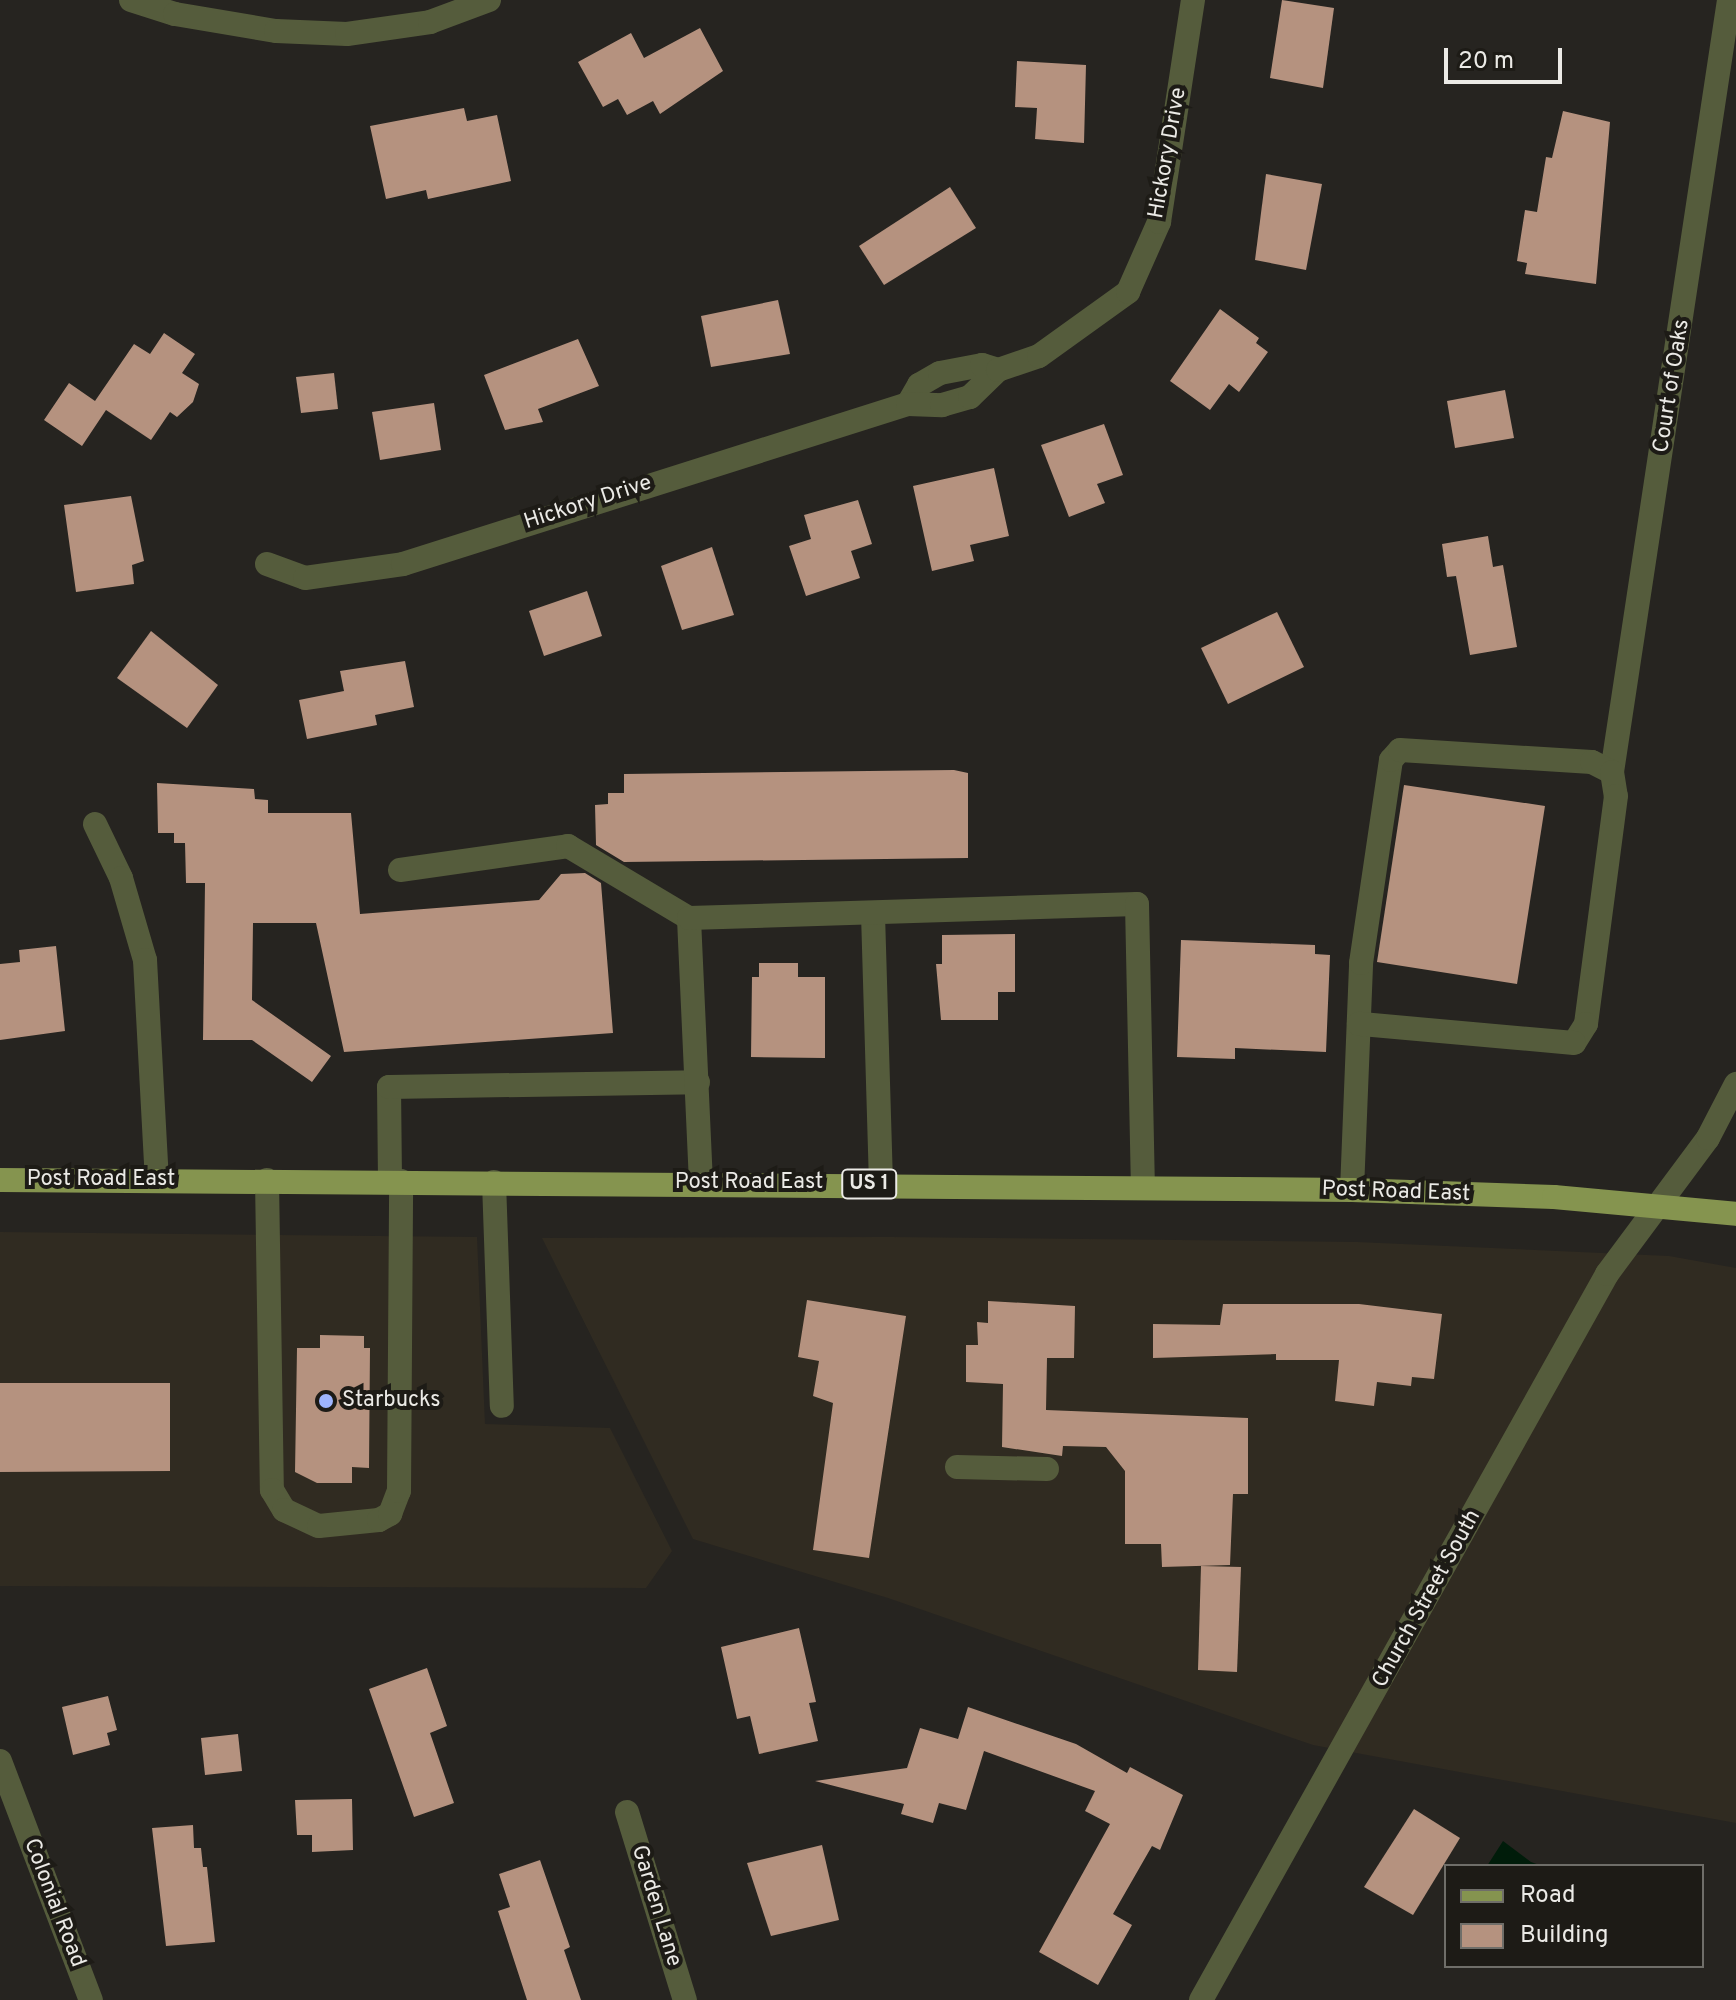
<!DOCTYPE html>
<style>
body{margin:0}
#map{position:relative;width:1736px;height:2000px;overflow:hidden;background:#262420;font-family:Overpass,sans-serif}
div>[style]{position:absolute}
.built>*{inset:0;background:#302b21}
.water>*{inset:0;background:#001c0a}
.building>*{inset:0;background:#b5927f}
.minor>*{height:24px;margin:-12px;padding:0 12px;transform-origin:12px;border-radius:12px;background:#555c3c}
.major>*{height:24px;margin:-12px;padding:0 12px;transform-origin:12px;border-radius:12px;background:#85944f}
.dots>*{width:22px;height:22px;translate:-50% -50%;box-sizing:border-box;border:4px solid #1d1b16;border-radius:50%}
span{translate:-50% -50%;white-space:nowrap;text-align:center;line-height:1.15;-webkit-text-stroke:8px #1d1b16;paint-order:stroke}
.shield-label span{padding:2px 6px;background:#1d1b16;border:2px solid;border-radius:6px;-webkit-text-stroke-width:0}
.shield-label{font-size:20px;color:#ebeae6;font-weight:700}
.street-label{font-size:22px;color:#ebeae6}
.poi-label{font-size:22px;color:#ebeae6}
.left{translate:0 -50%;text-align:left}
.legend{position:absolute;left:1444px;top:1864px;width:260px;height:104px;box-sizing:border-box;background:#1d1b16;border:2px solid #6f6e69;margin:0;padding:10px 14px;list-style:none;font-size:24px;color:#ebeae6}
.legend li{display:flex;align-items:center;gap:16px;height:40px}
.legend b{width:40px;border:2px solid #6f6e69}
.scale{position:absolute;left:1444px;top:48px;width:118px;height:36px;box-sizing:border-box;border:4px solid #ebeae6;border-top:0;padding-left:10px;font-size:24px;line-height:28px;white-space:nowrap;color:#ebeae6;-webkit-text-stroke:6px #1d1b16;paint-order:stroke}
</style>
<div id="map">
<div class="built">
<i style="clip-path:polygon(0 1232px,477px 1237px,485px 1424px,610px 1428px,672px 1551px,646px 1588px,0 1586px)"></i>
<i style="clip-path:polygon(890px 1237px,1357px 1242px,1669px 1256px,1736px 1268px,1736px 1823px,1313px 1745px,888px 1598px,693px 1539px,542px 1238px)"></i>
</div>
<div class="water">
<i style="clip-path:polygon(1503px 1841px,1531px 1862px,1542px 1866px,1487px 1866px)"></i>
</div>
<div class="building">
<i style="clip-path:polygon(1282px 0,1334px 8px,1323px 88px,1270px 78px)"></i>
<i style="clip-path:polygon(700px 28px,723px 71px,660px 114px,653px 101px,627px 115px,618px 99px,603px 107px,578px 62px,631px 33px,644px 58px)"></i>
<i style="clip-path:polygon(1017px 61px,1086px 65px,1084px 143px,1035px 139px,1037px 108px,1015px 107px)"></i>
<i style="clip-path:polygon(464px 108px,467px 121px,497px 115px,511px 181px,428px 199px,426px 190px,386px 199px,370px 126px)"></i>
<i style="clip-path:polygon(1563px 111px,1610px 122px,1596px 284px,1525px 274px,1527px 263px,1517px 261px,1525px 210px,1537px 212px,1546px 157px,1552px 158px)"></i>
<i style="clip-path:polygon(1266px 174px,1322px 184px,1306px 270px,1255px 260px)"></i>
<i style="clip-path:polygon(950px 187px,976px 228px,884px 285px,859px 246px)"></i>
<i style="clip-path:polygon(778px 300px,790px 354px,711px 367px,701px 316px)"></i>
<i style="clip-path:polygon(1220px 309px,1259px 338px,1256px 343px,1268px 352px,1239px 392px,1229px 384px,1210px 410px,1170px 381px)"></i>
<i style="clip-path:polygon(164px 333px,195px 354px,182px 373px,199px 384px,193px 402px,177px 417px,170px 412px,151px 440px,106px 410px,82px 446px,44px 420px,69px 383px,95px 401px,134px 344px,150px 354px)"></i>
<i style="clip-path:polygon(578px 339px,599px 386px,538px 409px,543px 422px,505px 430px,484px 375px)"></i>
<i style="clip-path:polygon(334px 373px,338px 409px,301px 413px,296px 377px)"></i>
<i style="clip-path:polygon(1505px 390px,1514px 438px,1455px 448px,1447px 401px)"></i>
<i style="clip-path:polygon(434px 403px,441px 450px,380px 460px,372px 412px)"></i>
<i style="clip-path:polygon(1104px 424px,1123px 475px,1097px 484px,1105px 503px,1069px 517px,1041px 445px)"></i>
<i style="clip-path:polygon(994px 468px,1009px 536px,970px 545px,974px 561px,932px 571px,913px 486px)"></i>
<i style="clip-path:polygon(131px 496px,144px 561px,132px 565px,134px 584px,76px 592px,64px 505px)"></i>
<i style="clip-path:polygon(858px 500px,872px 544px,851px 551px,860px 578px,806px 596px,789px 546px,811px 539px,804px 515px)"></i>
<i style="clip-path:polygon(1488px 536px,1493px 567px,1503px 565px,1517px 647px,1470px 655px,1456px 576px,1447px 577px,1442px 544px)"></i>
<i style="clip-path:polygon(712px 547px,734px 615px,682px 630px,661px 566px)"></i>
<i style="clip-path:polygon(587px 591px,602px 636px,544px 656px,529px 611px)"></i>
<i style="clip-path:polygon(1277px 612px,1304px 667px,1228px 704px,1201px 648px)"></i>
<i style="clip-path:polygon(151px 631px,218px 685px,187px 728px,117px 678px)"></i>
<i style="clip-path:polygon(405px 661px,414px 707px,375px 715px,377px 725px,307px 739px,299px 700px,344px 691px,340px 671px)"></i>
<i style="clip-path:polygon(954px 770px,968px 773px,968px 858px,624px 862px,596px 845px,595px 805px,608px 804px,608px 793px,624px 793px,624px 774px)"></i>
<i style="clip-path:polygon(157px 783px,254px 789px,255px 799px,268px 800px,268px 813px,351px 813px,360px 914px,539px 900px,561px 874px,585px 873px,601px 883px,613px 1033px,344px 1052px,316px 923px,253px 923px,252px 1000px,331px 1056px,312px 1082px,252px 1040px,203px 1040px,205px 883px,186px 883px,185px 843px,174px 843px,174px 833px,158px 833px)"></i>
<i style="clip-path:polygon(1404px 785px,1545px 806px,1517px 984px,1377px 962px)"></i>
<i style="clip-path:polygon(1015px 934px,1015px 992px,998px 992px,998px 1020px,941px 1020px,936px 964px,942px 964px,942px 935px)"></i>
<i style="clip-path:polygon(1181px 940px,1315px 945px,1315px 954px,1330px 955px,1326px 1052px,1235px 1048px,1235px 1059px,1177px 1057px)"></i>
<i style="clip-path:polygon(56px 946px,65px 1031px,0 1040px,0 964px,20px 962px,19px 950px)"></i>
<i style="clip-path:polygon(759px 963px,798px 963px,798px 977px,825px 977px,825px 1058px,751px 1057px,752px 977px,759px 977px)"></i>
<i style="clip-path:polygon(807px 1300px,906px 1316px,869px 1558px,813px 1550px,833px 1403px,813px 1396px,819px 1361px,798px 1357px)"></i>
<i style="clip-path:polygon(988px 1301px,1075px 1306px,1074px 1358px,1047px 1358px,1046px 1410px,1248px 1418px,1248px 1494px,1233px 1494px,1230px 1565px,1162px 1567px,1161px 1544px,1125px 1544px,1125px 1471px,1106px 1447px,1063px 1446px,1062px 1456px,1002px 1447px,1003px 1384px,966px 1382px,966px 1345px,978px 1345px,977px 1322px,988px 1323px)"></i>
<i style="clip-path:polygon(1223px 1304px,1359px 1304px,1442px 1314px,1434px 1379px,1412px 1377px,1411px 1386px,1377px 1382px,1374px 1406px,1335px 1401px,1339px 1360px,1276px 1360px,1276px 1354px,1153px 1358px,1153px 1324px,1220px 1325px)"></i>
<i style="clip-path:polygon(320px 1335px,364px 1336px,364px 1348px,370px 1348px,369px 1468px,352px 1467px,352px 1483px,317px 1483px,295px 1472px,297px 1348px,320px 1348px)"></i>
<i style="clip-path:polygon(0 1383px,170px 1383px,170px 1471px,0 1472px)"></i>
<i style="clip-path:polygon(1201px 1566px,1241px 1567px,1237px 1672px,1198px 1670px)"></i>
<i style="clip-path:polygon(799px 1628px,816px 1702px,809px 1703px,818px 1741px,759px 1754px,750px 1716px,737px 1719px,721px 1647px)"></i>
<i style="clip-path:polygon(427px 1668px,447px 1726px,430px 1733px,454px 1803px,414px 1817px,369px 1689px)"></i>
<i style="clip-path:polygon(108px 1696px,117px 1730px,107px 1733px,110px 1745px,73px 1755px,62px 1707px)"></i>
<i style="clip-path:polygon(968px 1707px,1076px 1744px,1127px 1773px,1130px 1767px,1183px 1795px,1160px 1850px,1152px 1846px,1113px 1914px,1132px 1925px,1098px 1985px,1039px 1952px,1110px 1824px,1085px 1811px,1095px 1791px,984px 1751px,966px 1810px,939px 1803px,933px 1823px,901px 1814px,904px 1804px,815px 1781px,907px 1768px,920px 1728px,958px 1739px)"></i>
<i style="clip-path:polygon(238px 1734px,242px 1771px,205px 1775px,201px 1738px)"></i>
<i style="clip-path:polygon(352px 1799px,353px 1850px,312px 1852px,312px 1835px,297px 1835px,295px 1800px)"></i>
<i style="clip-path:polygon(1414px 1809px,1460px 1838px,1413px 1915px,1364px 1887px)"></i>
<i style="clip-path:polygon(193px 1825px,194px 1848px,201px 1848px,203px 1867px,207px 1867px,215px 1942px,166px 1946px,152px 1828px)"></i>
<i style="clip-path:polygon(822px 1845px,839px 1920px,771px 1936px,747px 1863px)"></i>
<i style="clip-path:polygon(540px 1860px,570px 1947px,564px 1950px,581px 2000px,527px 2000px,498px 1911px,510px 1907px,499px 1874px)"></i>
</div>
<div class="minor">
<i style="left:131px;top:0;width:46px;rotate:17.7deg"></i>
<i style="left:175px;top:14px;width:102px;rotate:9.6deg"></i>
<i style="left:276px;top:31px;width:71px;rotate:2.4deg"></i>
<i style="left:347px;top:34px;width:84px;rotate:-8.2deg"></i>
<i style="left:430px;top:22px;width:63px;rotate:-20.4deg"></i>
<i style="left:908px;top:404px;width:22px;rotate:-60deg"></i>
<i style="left:919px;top:385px;width:24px;rotate:-30deg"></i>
<i style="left:940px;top:373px;width:43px;rotate:-10.8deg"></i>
<i style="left:982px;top:365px;width:17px;rotate:17deg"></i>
<i style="left:267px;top:564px;width:40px;rotate:20.2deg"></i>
<i style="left:305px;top:578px;width:99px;rotate:-8.1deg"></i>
<i style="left:403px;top:564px;width:530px;rotate:-17.58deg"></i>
<i style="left:908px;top:404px;width:34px;rotate:2deg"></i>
<i style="left:942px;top:405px;width:29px;rotate:-16deg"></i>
<i style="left:970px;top:397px;width:39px;rotate:-44deg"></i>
<i style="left:998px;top:370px;width:43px;rotate:-18.9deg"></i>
<i style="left:1039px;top:356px;width:110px;rotate:-35.7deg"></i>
<i style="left:1128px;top:292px;width:77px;rotate:-66.1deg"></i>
<i style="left:1159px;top:222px;width:225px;rotate:-81.3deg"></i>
<i style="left:1612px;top:772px;width:781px;rotate:-81.38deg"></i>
<i style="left:95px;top:824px;width:60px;rotate:64.3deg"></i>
<i style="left:121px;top:878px;width:85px;rotate:73.7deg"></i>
<i style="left:145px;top:960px;width:220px;rotate:86.9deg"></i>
<i style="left:400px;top:870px;width:170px;rotate:-8.1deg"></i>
<i style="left:568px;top:846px;width:141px;rotate:30.8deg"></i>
<i style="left:873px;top:914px;width:270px;rotate:88.3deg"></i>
<i style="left:267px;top:1180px;width:310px;rotate:89.1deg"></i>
<i style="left:272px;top:1490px;width:23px;rotate:59deg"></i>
<i style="left:284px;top:1510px;width:38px;rotate:25deg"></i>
<i style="left:319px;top:1526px;width:60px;rotate:-5.7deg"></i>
<i style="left:379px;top:1520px;width:13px;rotate:-29deg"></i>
<i style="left:390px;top:1514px;width:25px;rotate:-69deg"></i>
<i style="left:399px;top:1491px;width:310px;rotate:-89.6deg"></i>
<i style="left:390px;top:1181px;width:94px;rotate:-90.6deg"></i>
<i style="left:389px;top:1087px;width:309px;rotate:-0.9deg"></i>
<i style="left:494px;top:1182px;width:224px;rotate:88deg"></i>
<i style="left:701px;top:1183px;width:265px;rotate:-92.6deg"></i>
<i style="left:689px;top:918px;width:448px;rotate:-1.8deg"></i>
<i style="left:1137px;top:904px;width:282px;rotate:88.8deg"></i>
<i style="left:1352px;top:1190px;width:227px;rotate:-87.7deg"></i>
<i style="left:1361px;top:963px;width:205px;rotate:-81.6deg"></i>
<i style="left:1391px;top:760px;width:13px;rotate:-48deg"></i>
<i style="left:1400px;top:750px;width:192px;rotate:3.6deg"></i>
<i style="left:1592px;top:762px;width:22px;rotate:27deg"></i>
<i style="left:1612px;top:772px;width:24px;rotate:81deg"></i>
<i style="left:1616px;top:796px;width:230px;rotate:97.5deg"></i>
<i style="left:1586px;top:1024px;width:22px;rotate:122deg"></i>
<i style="left:1574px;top:1043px;width:216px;rotate:-174.9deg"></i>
<i style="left:957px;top:1467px;width:90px;rotate:1.3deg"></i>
<i style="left:0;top:1761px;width:256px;rotate:69.2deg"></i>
<i style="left:627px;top:1812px;width:197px;rotate:72.9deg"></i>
<i style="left:1201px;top:2000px;width:832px;rotate:-60.78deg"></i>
<i style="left:1607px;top:1274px;width:169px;rotate:-53.4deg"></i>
<i style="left:1708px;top:1138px;width:61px;rotate:-62.6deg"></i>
</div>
<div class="major">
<i style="left:0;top:1180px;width:1352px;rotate:0.42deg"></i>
<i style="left:1352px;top:1190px;width:202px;rotate:2deg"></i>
<i style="left:1554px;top:1197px;width:183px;rotate:5.3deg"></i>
</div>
<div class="dots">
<i style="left:326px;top:1401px;background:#9eb4fd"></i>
</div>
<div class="shield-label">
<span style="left:869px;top:1184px">US 1</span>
</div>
<div class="street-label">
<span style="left:1168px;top:153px;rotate:-80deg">Hickory Drive</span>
<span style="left:1672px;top:386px;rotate:-81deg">Court of Oaks</span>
<span style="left:588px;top:503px;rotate:-18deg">Hickory Drive</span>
<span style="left:101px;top:1180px">Post Road East</span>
<span style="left:749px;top:1183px">Post Road East</span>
<span style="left:1396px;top:1192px;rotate:2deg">Post Road East</span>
<span style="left:1427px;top:1599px;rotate:-61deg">Church Street South</span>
<span style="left:54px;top:1903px;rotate:69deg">Colonial Road</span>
<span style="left:656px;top:1906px;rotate:73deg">Garden Lane</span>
</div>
<div class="poi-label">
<span class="left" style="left:342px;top:1401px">Starbucks</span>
</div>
<ul class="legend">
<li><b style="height:10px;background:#85944f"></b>Road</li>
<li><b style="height:22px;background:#b5927f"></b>Building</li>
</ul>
<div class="scale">20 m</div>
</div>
